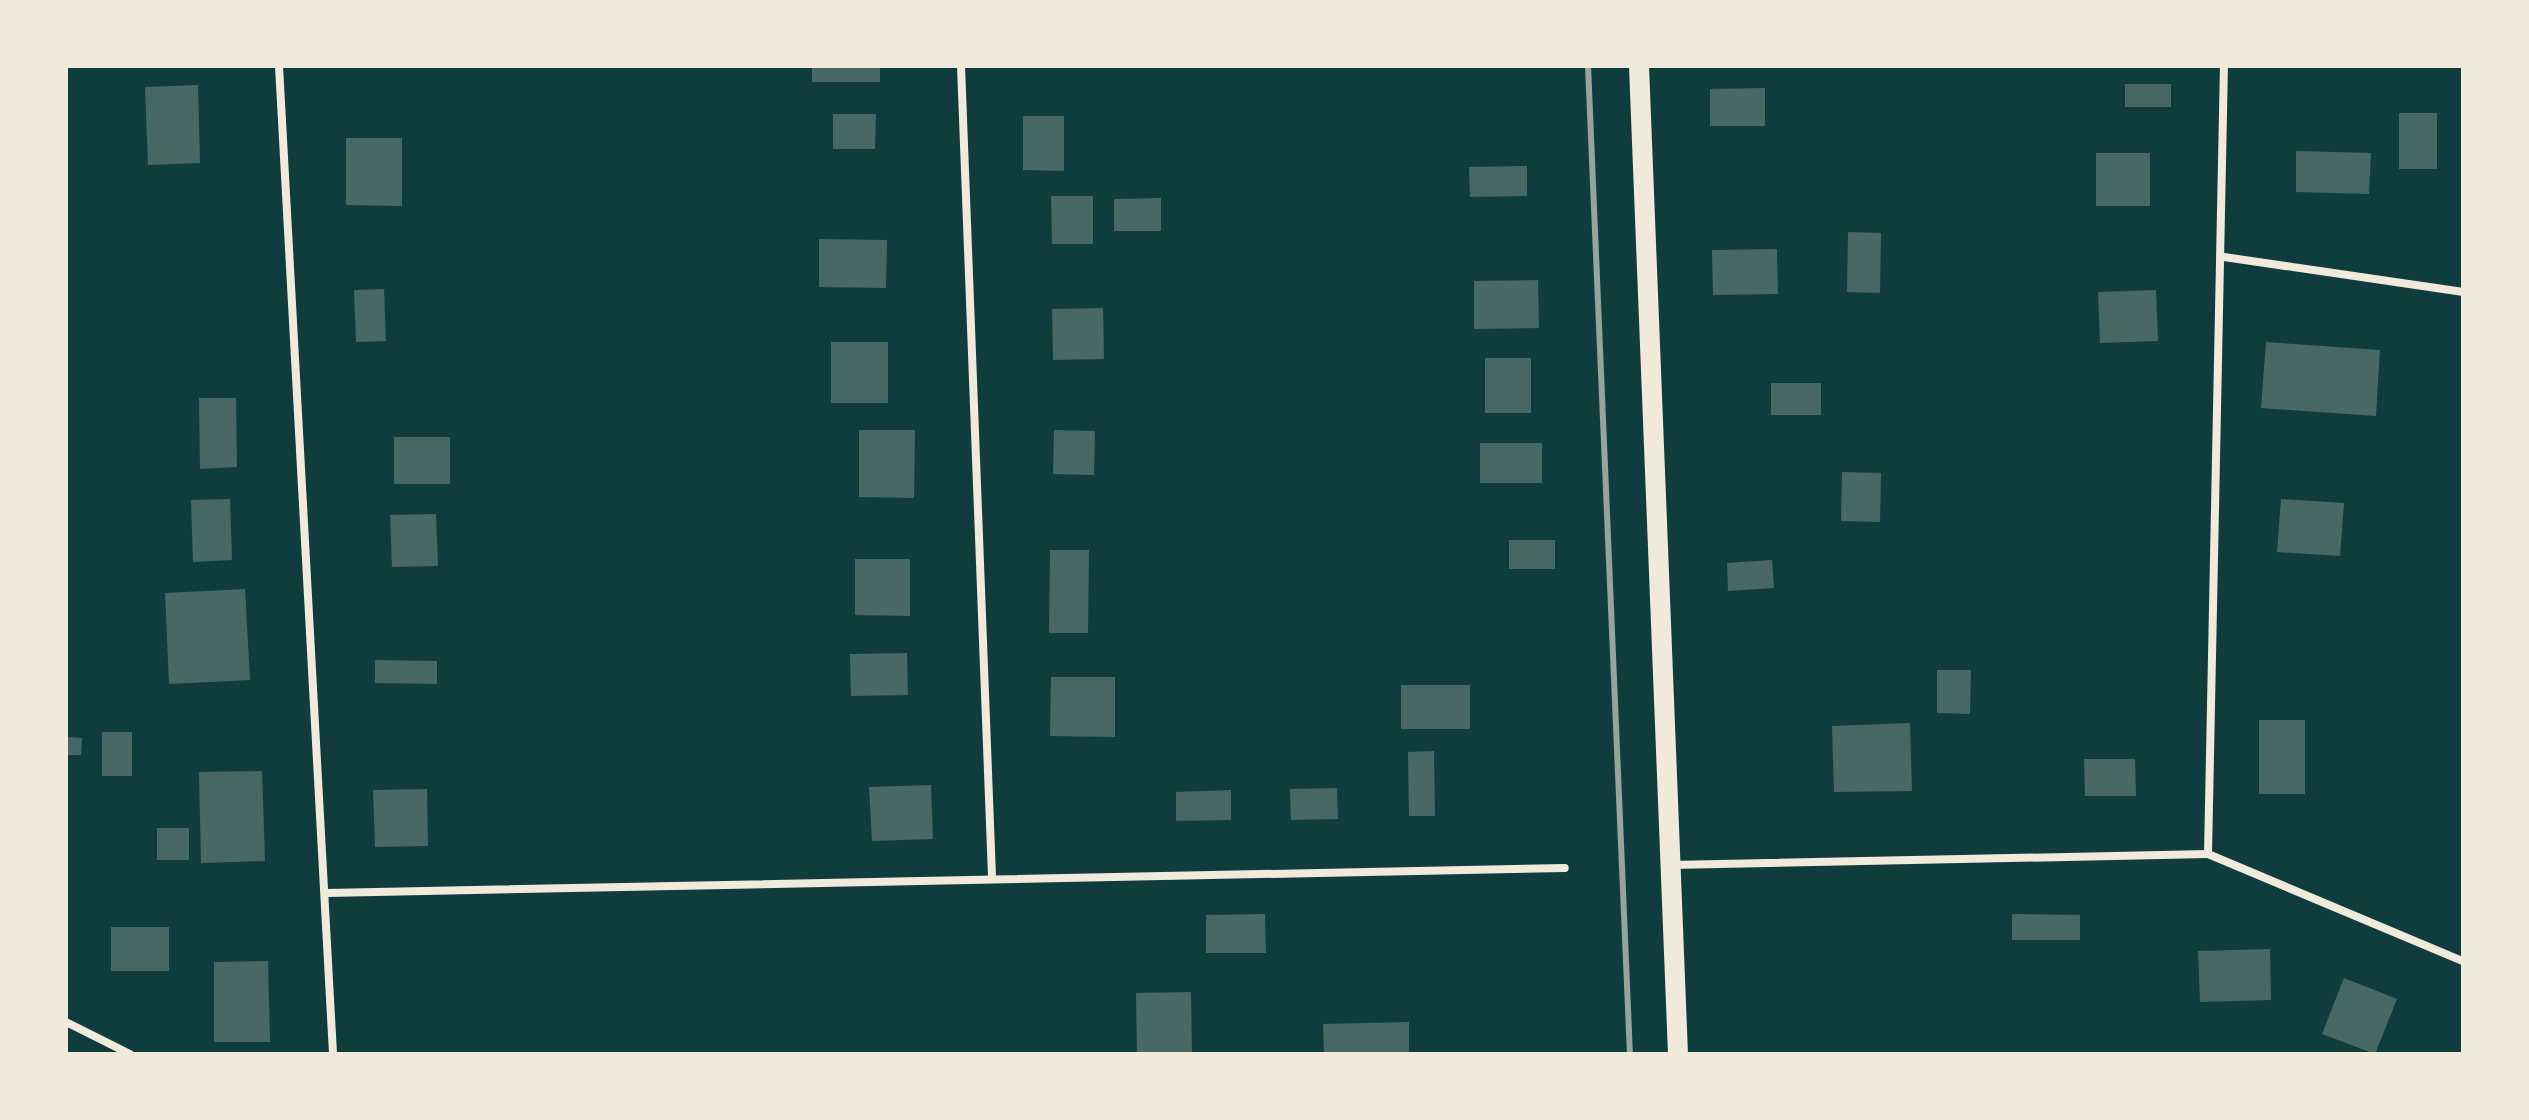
<!DOCTYPE html>
<style>
body{margin:0}
#map{position:relative;width:2529px;height:1120px;overflow:hidden;background:#0f3d3e;font-family:Rubik,sans-serif}
div>[style]{position:absolute}
.building>*{inset:0;background:#486865}
.minor>*{height:8px;margin:-4px;padding:0 4px;transform-origin:4px;border-radius:4px;background:#f1e9da}
.primary>*{height:20px;margin:-10px;padding:0 10px;transform-origin:10px;border-radius:10px;background:#f1e9da}
.rail>*{height:6px;margin:-3px;padding:0 3px;transform-origin:3px;border-radius:3px;background:#97a49c}
span{translate:-50% -50%;white-space:nowrap;text-align:center;line-height:1.15;-webkit-text-stroke:6px #f1e9da;paint-order:stroke}
.frame{position:absolute;inset:0;border:68px solid #f1e9da;pointer-events:none}
</style>
<div id="map">
<div class="building">
<i style="clip-path:polygon(812px 66px,880px 66px,880px 82px,812px 82px)"></i>
<i style="clip-path:polygon(2125px 84px,2171px 84px,2171px 107px,2125px 107px)"></i>
<i style="clip-path:polygon(198px 85px,200px 163px,148px 165px,145px 87px)"></i>
<i style="clip-path:polygon(1765px 88px,1765px 126px,1710px 126px,1710px 89px)"></i>
<i style="clip-path:polygon(2399px 113px,2437px 113px,2437px 169px,2399px 169px)"></i>
<i style="clip-path:polygon(833px 114px,876px 114px,875px 149px,833px 149px)"></i>
<i style="clip-path:polygon(1023px 116px,1064px 116px,1064px 171px,1023px 170px)"></i>
<i style="clip-path:polygon(346px 138px,402px 138px,402px 206px,346px 205px)"></i>
<i style="clip-path:polygon(2296px 151px,2371px 153px,2369px 194px,2296px 192px)"></i>
<i style="clip-path:polygon(2096px 153px,2150px 153px,2150px 206px,2096px 206px)"></i>
<i style="clip-path:polygon(1527px 166px,1527px 196px,1470px 197px,1469px 167px)"></i>
<i style="clip-path:polygon(1051px 196px,1093px 196px,1093px 244px,1052px 244px)"></i>
<i style="clip-path:polygon(1161px 198px,1161px 231px,1114px 231px,1114px 199px)"></i>
<i style="clip-path:polygon(1848px 232px,1881px 233px,1880px 293px,1847px 292px)"></i>
<i style="clip-path:polygon(819px 239px,887px 240px,886px 288px,819px 287px)"></i>
<i style="clip-path:polygon(1777px 249px,1778px 294px,1713px 295px,1712px 250px)"></i>
<i style="clip-path:polygon(1538px 280px,1539px 328px,1474px 329px,1474px 281px)"></i>
<i style="clip-path:polygon(384px 289px,386px 341px,356px 342px,354px 290px)"></i>
<i style="clip-path:polygon(2156px 290px,2158px 341px,2100px 343px,2098px 292px)"></i>
<i style="clip-path:polygon(1103px 308px,1104px 359px,1053px 360px,1052px 309px)"></i>
<i style="clip-path:polygon(831px 342px,888px 342px,888px 403px,831px 403px)"></i>
<i style="clip-path:polygon(2266px 342px,2380px 350px,2376px 416px,2261px 408px)"></i>
<i style="clip-path:polygon(1485px 358px,1531px 358px,1531px 413px,1485px 413px)"></i>
<i style="clip-path:polygon(1771px 383px,1821px 383px,1821px 415px,1771px 415px)"></i>
<i style="clip-path:polygon(199px 398px,236px 398px,237px 467px,200px 469px)"></i>
<i style="clip-path:polygon(859px 430px,915px 430px,914px 498px,859px 497px)"></i>
<i style="clip-path:polygon(1054px 430px,1095px 431px,1094px 475px,1053px 474px)"></i>
<i style="clip-path:polygon(394px 437px,450px 437px,450px 484px,394px 484px)"></i>
<i style="clip-path:polygon(1480px 443px,1542px 443px,1542px 483px,1480px 483px)"></i>
<i style="clip-path:polygon(1842px 472px,1881px 473px,1880px 522px,1841px 521px)"></i>
<i style="clip-path:polygon(230px 499px,232px 560px,193px 562px,191px 500px)"></i>
<i style="clip-path:polygon(2281px 499px,2344px 503px,2340px 556px,2277px 552px)"></i>
<i style="clip-path:polygon(436px 514px,438px 566px,392px 567px,390px 515px)"></i>
<i style="clip-path:polygon(1509px 540px,1555px 540px,1555px 569px,1509px 569px)"></i>
<i style="clip-path:polygon(1050px 550px,1089px 550px,1088px 633px,1049px 633px)"></i>
<i style="clip-path:polygon(855px 559px,910px 559px,910px 616px,855px 615px)"></i>
<i style="clip-path:polygon(1772px 560px,1774px 588px,1728px 591px,1727px 563px)"></i>
<i style="clip-path:polygon(245px 589px,250px 680px,169px 684px,165px 593px)"></i>
<i style="clip-path:polygon(907px 653px,908px 695px,851px 696px,850px 654px)"></i>
<i style="clip-path:polygon(375px 660px,437px 661px,437px 684px,375px 683px)"></i>
<i style="clip-path:polygon(1937px 670px,1971px 670px,1970px 714px,1937px 713px)"></i>
<i style="clip-path:polygon(1051px 677px,1115px 677px,1115px 737px,1050px 736px)"></i>
<i style="clip-path:polygon(1401px 685px,1470px 685px,1470px 729px,1401px 729px)"></i>
<i style="clip-path:polygon(2259px 720px,2305px 720px,2305px 794px,2259px 794px)"></i>
<i style="clip-path:polygon(1910px 723px,1912px 791px,1834px 792px,1832px 726px)"></i>
<i style="clip-path:polygon(102px 732px,132px 732px,132px 776px,102px 776px)"></i>
<i style="clip-path:polygon(66px 737px,82px 738px,81px 755px,66px 755px)"></i>
<i style="clip-path:polygon(1434px 751px,1435px 816px,1409px 816px,1408px 752px)"></i>
<i style="clip-path:polygon(2084px 759px,2135px 759px,2136px 796px,2085px 796px)"></i>
<i style="clip-path:polygon(262px 771px,265px 861px,201px 863px,199px 772px)"></i>
<i style="clip-path:polygon(931px 785px,933px 839px,872px 841px,869px 787px)"></i>
<i style="clip-path:polygon(1337px 788px,1338px 819px,1291px 820px,1290px 789px)"></i>
<i style="clip-path:polygon(427px 789px,428px 846px,375px 847px,373px 790px)"></i>
<i style="clip-path:polygon(1231px 790px,1231px 820px,1176px 821px,1176px 792px)"></i>
<i style="clip-path:polygon(157px 828px,189px 828px,189px 860px,157px 860px)"></i>
<i style="clip-path:polygon(1265px 914px,1266px 953px,1206px 953px,1206px 915px)"></i>
<i style="clip-path:polygon(2012px 914px,2080px 915px,2080px 940px,2012px 940px)"></i>
<i style="clip-path:polygon(111px 927px,169px 927px,169px 971px,111px 971px)"></i>
<i style="clip-path:polygon(2270px 949px,2271px 1000px,2200px 1002px,2198px 951px)"></i>
<i style="clip-path:polygon(268px 961px,270px 1042px,214px 1042px,214px 962px)"></i>
<i style="clip-path:polygon(2344px 978px,2397px 999px,2375px 1054px,2322px 1034px)"></i>
<i style="clip-path:polygon(1191px 992px,1192px 1054px,1137px 1054px,1136px 993px)"></i>
<i style="clip-path:polygon(1409px 1022px,1409px 1054px,1324px 1054px,1323px 1024px)"></i>
</div>
<div class="minor">
<i style="left:279px;top:66px;width:989px;rotate:86.87deg"></i>
<i style="left:961px;top:66px;width:812px;rotate:87.81deg"></i>
<i style="left:2224px;top:257px;width:242px;rotate:8.3deg"></i>
<i style="left:2208px;top:854px;width:788px;rotate:-88.84deg"></i>
<i style="left:1671px;top:865px;width:537px;rotate:-1.17deg"></i>
<i style="left:2208px;top:854px;width:277px;rotate:22.8deg"></i>
<i style="left:327px;top:893px;width:1238px;rotate:-1.16deg"></i>
<i style="left:66px;top:1022px;width:72px;rotate:26.6deg"></i>
</div>
<div class="primary">
<i style="left:1639px;top:66px;width:989px;rotate:87.74deg"></i>
</div>
<div class="rail">
<i style="left:1588px;top:66px;width:989px;rotate:87.57deg"></i>
</div>
<div class="frame"></div>
</div>
